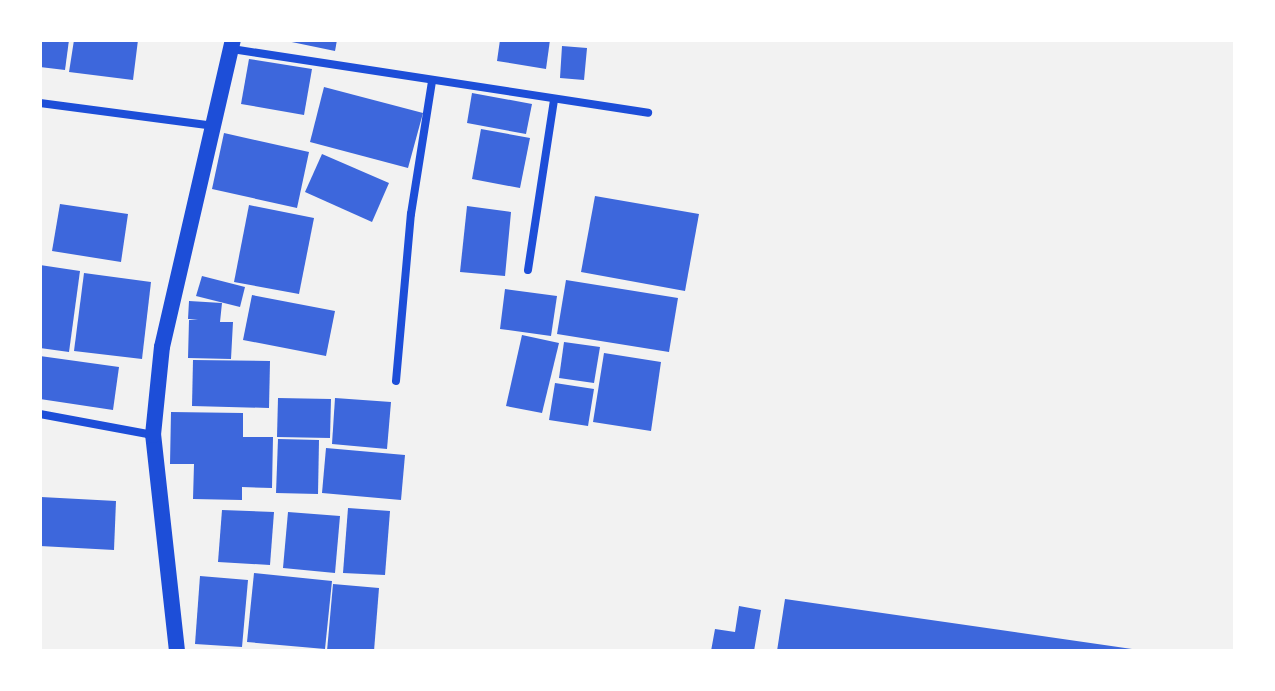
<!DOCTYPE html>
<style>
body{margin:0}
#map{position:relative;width:1275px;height:691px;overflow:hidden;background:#f2f2f2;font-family:Rubik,sans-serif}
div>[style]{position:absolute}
.building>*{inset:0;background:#3d67dc}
.minor>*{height:8px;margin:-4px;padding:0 4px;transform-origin:4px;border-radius:4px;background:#1d4ed8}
.secondary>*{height:16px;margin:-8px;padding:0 8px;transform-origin:8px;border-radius:8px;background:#1d4ed8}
span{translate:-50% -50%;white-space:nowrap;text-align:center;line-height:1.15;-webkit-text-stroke:8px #fff;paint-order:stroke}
.frame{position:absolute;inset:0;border:42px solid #fff;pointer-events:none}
</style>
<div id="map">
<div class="building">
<i style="clip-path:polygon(40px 40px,69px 40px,65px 70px,40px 67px)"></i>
<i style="clip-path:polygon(74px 40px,138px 40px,133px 80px,69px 72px)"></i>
<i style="clip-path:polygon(282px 40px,337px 40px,335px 51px)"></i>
<i style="clip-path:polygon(500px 40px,550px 40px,546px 69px,497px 61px)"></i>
<i style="clip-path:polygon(562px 46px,587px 48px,584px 80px,560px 78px)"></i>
<i style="clip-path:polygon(249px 59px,312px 69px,304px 115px,241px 104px)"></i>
<i style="clip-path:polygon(324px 87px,423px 113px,408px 168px,310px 142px)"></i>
<i style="clip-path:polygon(472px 93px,532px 104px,526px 134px,467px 123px)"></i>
<i style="clip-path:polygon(481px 129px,530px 138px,520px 188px,472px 179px)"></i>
<i style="clip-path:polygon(224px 133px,309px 152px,297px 208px,212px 189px)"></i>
<i style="clip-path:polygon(322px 154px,389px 183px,372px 222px,305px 192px)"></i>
<i style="clip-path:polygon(595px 196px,699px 214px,685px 291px,581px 272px)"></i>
<i style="clip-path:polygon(60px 204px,128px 214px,121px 262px,52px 251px)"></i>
<i style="clip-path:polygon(249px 205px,314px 218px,299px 294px,234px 282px)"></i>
<i style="clip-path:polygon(467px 206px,511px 212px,505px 276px,460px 272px)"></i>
<i style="clip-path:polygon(40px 265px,80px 271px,69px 352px,40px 348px)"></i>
<i style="clip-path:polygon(84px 273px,151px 282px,142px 359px,74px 351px)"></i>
<i style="clip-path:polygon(202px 276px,245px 287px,240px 307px,196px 296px)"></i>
<i style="clip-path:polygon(566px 280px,678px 298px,669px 352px,557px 334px)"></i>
<i style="clip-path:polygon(505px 289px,557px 296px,551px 336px,500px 329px)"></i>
<i style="clip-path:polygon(252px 295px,335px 311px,326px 356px,243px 340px)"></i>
<i style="clip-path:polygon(189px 301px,222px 303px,220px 322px,233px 322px,231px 359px,188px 358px,189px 320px,198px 319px,188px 319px)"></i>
<i style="clip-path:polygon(522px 335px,559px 343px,542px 413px,506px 406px)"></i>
<i style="clip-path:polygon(564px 342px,600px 347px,594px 383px,559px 378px)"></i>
<i style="clip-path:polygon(604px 353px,661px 362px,651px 431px,593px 422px)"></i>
<i style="clip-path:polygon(40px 356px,119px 367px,113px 410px,40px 399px)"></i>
<i style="clip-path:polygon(193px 360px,270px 361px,269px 408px,192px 406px)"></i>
<i style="clip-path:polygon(555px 383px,594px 389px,588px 426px,549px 420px)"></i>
<i style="clip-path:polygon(278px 398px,331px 399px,330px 438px,277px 437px)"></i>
<i style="clip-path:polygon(335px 398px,391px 402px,387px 449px,332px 444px)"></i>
<i style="clip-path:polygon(171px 412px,243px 413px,243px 437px,273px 437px,272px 488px,242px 487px,242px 500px,193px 499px,194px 464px,170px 464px)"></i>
<i style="clip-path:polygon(278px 439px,319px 440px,318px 494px,276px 493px)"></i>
<i style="clip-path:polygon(326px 448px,405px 455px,401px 500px,322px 493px)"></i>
<i style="clip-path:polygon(41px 497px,116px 501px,114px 550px,40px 546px)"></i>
<i style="clip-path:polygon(348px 508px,390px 511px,385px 575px,343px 573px)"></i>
<i style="clip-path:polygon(222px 510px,274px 512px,270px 565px,218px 562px)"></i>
<i style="clip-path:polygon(288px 512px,340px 516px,335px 573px,283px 568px)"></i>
<i style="clip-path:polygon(254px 573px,332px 581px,325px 649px,247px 642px)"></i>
<i style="clip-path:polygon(200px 576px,248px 580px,242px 647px,195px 644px)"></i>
<i style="clip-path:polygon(333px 584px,379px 588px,374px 651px,327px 651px)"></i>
<i style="clip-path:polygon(785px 599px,1132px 649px,1132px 651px,777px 651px)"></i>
<i style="clip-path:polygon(739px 606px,761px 610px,754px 651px,711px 651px,715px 629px,735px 632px)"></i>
</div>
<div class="minor">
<i style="left:232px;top:49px;width:421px;rotate:8.7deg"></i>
<i style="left:40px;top:103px;width:176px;rotate:7.5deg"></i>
<i style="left:528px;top:270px;width:171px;rotate:-81.3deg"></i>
<i style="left:396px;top:381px;width:168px;rotate:-84.9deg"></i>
<i style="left:411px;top:214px;width:135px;rotate:-81deg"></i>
<i style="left:40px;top:414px;width:115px;rotate:10.5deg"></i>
</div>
<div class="secondary">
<i style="left:177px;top:651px;width:217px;rotate:-96.3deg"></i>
<i style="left:153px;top:435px;width:88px;rotate:-84.2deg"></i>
<i style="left:162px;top:347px;width:315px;rotate:-77deg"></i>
</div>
<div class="frame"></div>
</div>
